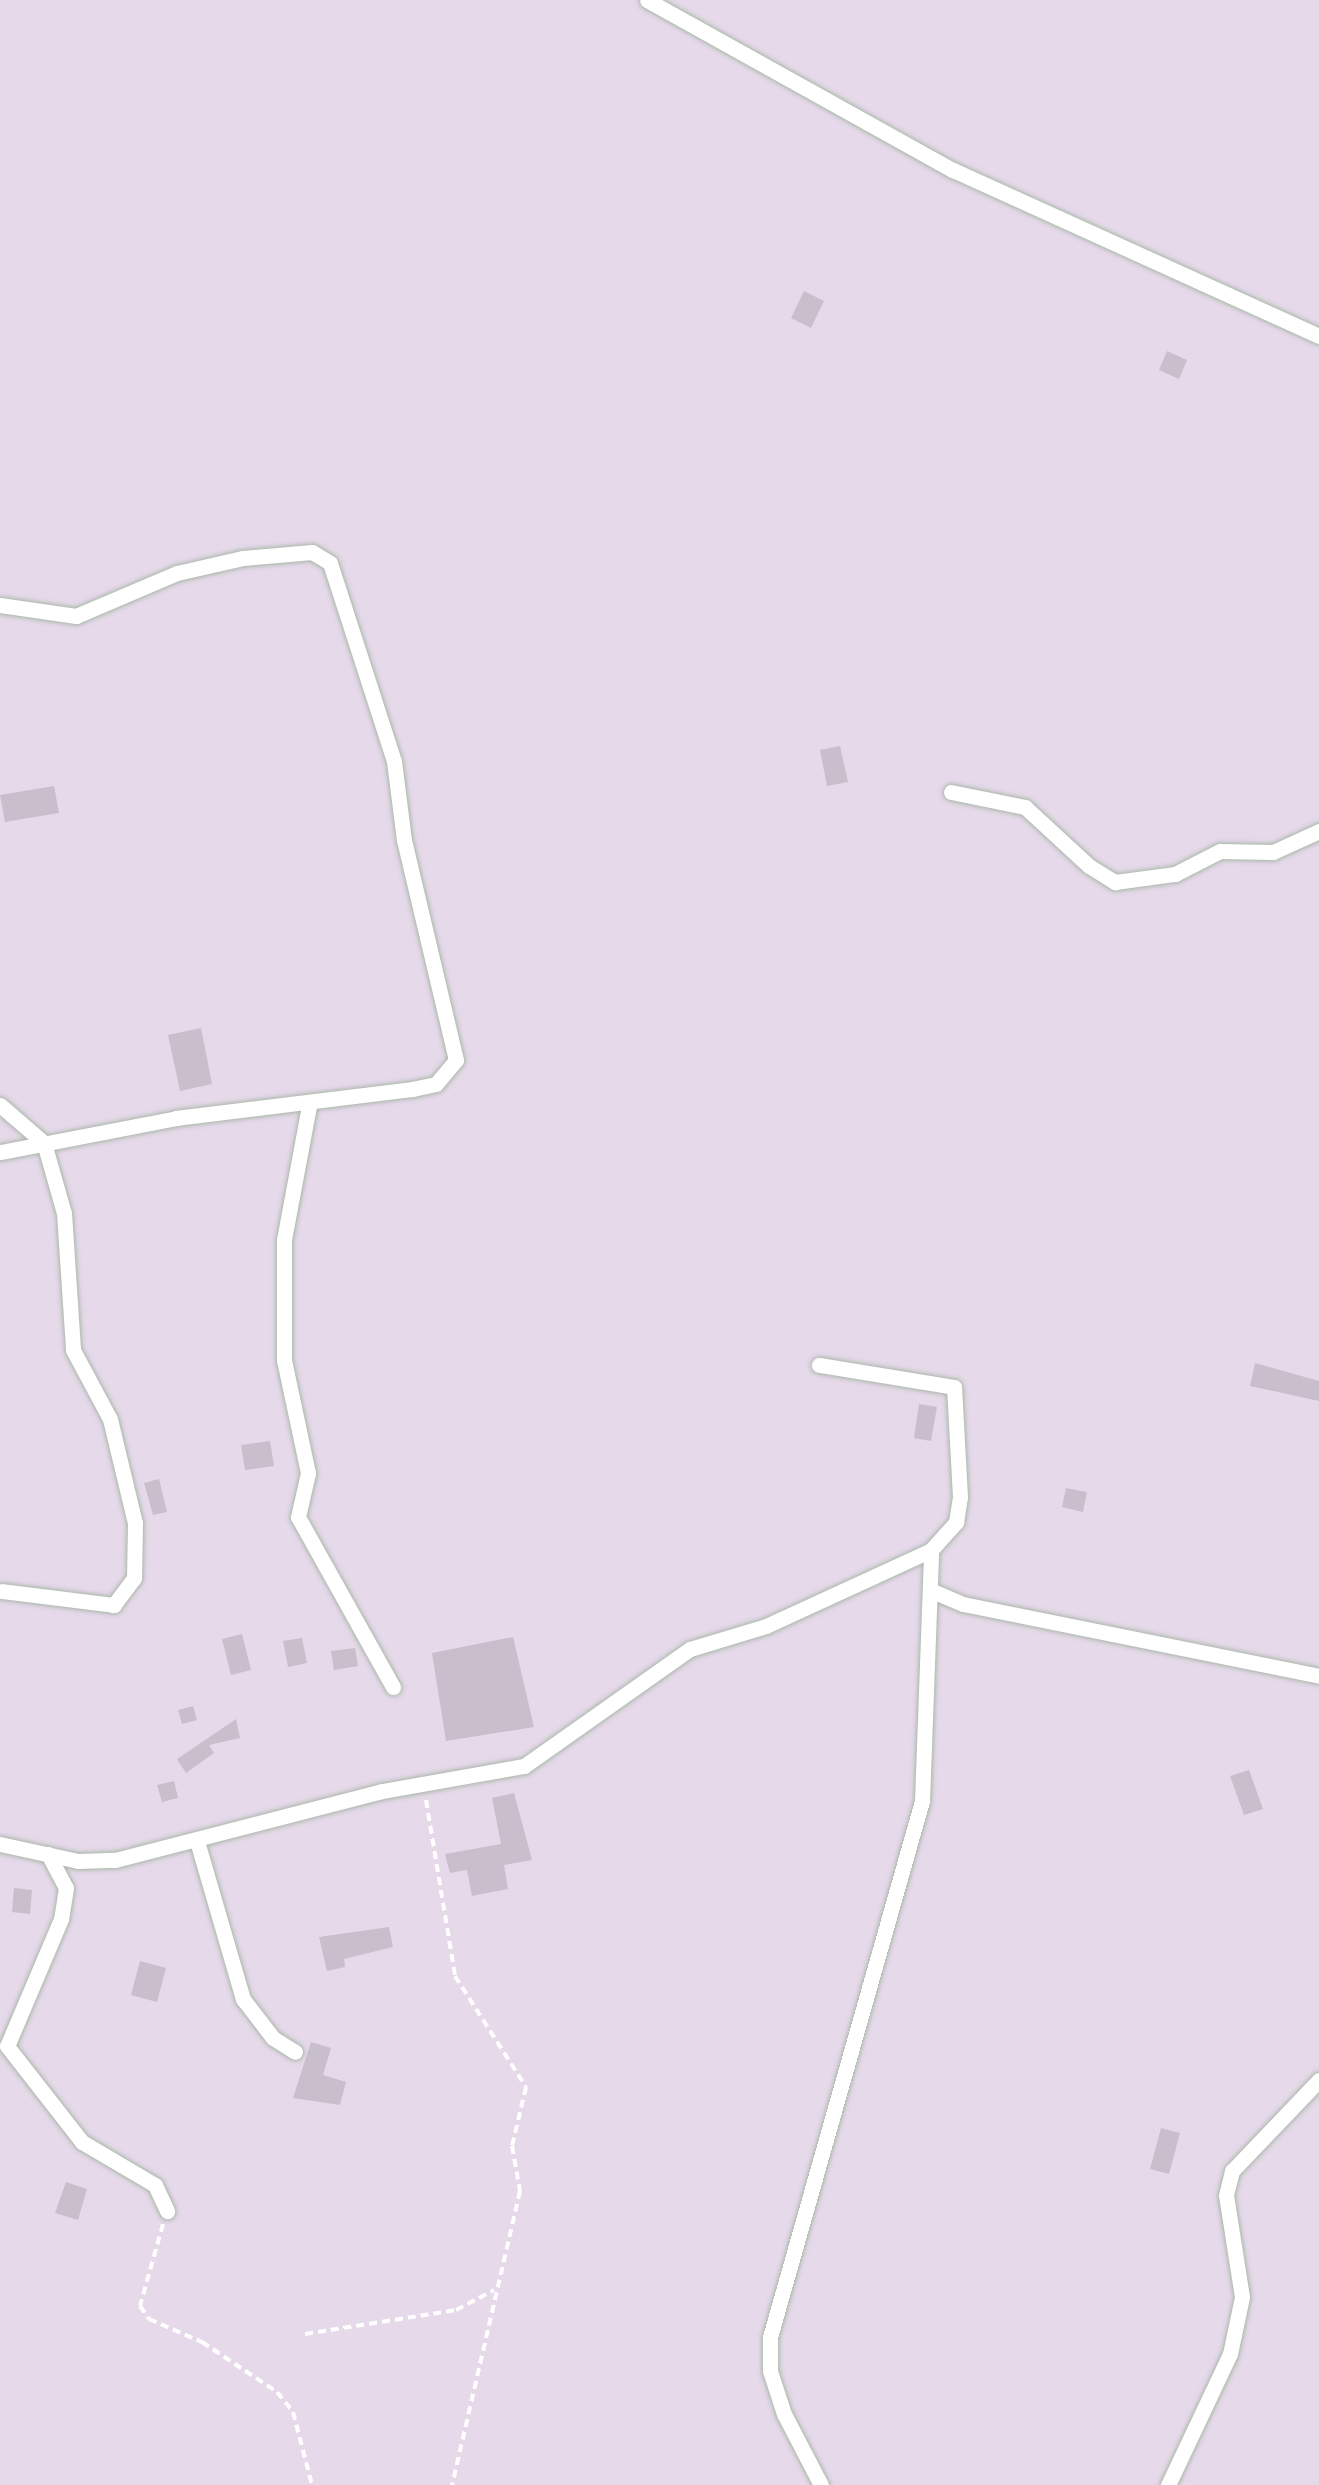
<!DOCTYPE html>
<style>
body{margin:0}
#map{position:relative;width:1319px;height:2485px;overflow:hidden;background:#e6d9ea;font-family:Montserrat,sans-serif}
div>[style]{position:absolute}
.building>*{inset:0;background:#c9becc}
.path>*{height:4px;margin-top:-2px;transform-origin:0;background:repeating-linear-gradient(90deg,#fff 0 8px,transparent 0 13px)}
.roads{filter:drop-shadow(0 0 2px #aab8aa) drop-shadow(0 0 2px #aab8aa)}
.minor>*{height:15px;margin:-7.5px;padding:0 7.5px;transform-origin:7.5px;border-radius:7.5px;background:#fff}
span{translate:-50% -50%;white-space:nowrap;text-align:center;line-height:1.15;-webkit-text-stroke:8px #fff;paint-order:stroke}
</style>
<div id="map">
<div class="building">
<i style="clip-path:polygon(804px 291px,824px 301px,811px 328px,791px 318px)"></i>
<i style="clip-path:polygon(1167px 351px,1187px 360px,1179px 379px,1159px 370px)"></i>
<i style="clip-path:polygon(840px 746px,848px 782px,827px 786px,820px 750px)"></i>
<i style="clip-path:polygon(54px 786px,59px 813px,5px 822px,0 795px)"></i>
<i style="clip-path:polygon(201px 1028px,212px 1084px,180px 1091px,168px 1035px)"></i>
<i style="clip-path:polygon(1255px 1363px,1319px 1381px,1319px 1401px,1250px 1386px)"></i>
<i style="clip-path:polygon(919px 1404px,937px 1407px,931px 1441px,914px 1438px)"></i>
<i style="clip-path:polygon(270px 1441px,274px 1466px,245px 1470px,241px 1445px)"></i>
<i style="clip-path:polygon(159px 1479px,167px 1512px,153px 1515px,144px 1483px)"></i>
<i style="clip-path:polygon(1066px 1488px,1087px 1492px,1083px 1512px,1062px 1507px)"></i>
<i style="clip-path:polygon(242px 1634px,251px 1670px,231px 1675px,222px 1639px)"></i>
<i style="clip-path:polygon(513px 1637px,534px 1727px,446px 1741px,432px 1653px)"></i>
<i style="clip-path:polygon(302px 1638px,307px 1663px,288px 1667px,283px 1641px)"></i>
<i style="clip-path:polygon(355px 1648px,358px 1666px,334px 1670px,331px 1651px)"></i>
<i style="clip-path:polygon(193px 1706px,197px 1720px,182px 1724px,178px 1710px)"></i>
<i style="clip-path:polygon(236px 1719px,240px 1738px,209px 1745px,214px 1753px,186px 1773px,177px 1759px)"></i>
<i style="clip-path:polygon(1249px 1770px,1263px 1809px,1244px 1815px,1230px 1776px)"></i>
<i style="clip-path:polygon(174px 1781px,178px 1798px,162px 1802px,157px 1785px)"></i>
<i style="clip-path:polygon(514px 1793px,532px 1860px,504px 1865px,508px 1889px,472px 1896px,467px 1870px,450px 1873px,445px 1854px,501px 1844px,492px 1798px)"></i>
<i style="clip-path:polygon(14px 1888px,32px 1890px,30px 1914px,12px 1912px)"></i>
<i style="clip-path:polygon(389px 1927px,393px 1947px,344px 1959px,345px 1967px,327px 1971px,319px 1937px)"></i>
<i style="clip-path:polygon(140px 1961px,166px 1968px,157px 2002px,131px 1995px)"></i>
<i style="clip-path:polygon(311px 2042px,331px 2048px,323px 2075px,346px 2082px,340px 2105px,293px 2098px)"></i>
<i style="clip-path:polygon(1161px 2128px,1180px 2133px,1169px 2174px,1150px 2169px)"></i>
<i style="clip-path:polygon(66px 2182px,87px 2189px,78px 2220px,55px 2213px)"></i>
</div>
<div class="path">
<i style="left:426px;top:1800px;width:178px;rotate:80.6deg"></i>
<i style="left:455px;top:1976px;width:132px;rotate:57.4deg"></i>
<i style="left:526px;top:2087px;width:61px;rotate:103.3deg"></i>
<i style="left:512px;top:2146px;width:46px;rotate:79.9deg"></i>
<i style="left:520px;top:2191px;width:302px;rotate:103deg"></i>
<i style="left:163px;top:2224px;width:85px;rotate:105.7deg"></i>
<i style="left:140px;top:2306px;width:16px;rotate:55deg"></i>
<i style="left:149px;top:2319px;width:58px;rotate:23.5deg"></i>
<i style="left:202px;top:2342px;width:90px;rotate:33.7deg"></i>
<i style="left:277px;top:2392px;width:26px;rotate:51deg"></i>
<i style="left:293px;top:2412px;width:75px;rotate:75.4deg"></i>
<i style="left:305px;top:2334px;width:153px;rotate:-9deg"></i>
<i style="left:456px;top:2310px;width:43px;rotate:-27.8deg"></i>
</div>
<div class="roads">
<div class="minor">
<i style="left:647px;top:0;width:350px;rotate:29.1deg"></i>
<i style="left:953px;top:170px;width:402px;rotate:24.4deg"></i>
<i style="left:0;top:605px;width:77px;rotate:8.2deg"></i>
<i style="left:76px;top:616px;width:110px;rotate:-23.1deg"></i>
<i style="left:177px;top:573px;width:68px;rotate:-12.8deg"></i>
<i style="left:243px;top:558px;width:69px;rotate:-5deg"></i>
<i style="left:312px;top:552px;width:21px;rotate:31deg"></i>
<i style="left:330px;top:563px;width:208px;rotate:72.1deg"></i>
<i style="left:394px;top:761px;width:80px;rotate:82.8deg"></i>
<i style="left:404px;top:840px;width:226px;rotate:76.7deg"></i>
<i style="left:456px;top:1060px;width:31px;rotate:130deg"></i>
<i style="left:436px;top:1084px;width:25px;rotate:168deg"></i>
<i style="left:412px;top:1089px;width:237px;rotate:173deg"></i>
<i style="left:177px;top:1118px;width:180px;rotate:169.1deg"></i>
<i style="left:951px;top:792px;width:76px;rotate:11.5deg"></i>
<i style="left:1025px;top:807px;width:87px;rotate:42.7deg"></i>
<i style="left:1089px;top:866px;width:31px;rotate:32deg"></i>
<i style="left:1115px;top:882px;width:61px;rotate:-7.6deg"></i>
<i style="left:1175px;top:874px;width:51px;rotate:-27.1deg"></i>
<i style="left:1220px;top:851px;width:53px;rotate:1.1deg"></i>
<i style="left:1273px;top:852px;width:51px;rotate:-24.5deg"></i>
<i style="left:0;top:1105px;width:58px;rotate:40.8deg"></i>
<i style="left:44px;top:1143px;width:73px;rotate:74.1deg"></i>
<i style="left:64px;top:1213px;width:137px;rotate:86.2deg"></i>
<i style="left:73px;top:1350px;width:78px;rotate:61.8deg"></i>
<i style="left:110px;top:1419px;width:107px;rotate:76.5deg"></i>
<i style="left:135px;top:1523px;width:55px;rotate:91deg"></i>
<i style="left:134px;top:1578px;width:34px;rotate:127deg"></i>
<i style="left:114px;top:1605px;width:113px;rotate:-172.9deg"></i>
<i style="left:309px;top:1106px;width:136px;rotate:100.6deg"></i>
<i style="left:284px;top:1240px;width:120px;rotate:90deg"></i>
<i style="left:284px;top:1360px;width:116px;rotate:78deg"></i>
<i style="left:308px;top:1473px;width:45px;rotate:102.8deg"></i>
<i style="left:298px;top:1517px;width:195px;rotate:60.8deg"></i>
<i style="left:930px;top:1590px;width:36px;rotate:23deg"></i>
<i style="left:963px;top:1604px;width:363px;rotate:11.4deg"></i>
<i style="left:197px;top:1841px;width:165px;rotate:73.8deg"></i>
<i style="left:243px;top:1999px;width:49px;rotate:52.4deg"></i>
<i style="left:273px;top:2038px;width:26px;rotate:32deg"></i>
<i style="left:0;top:1844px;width:80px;rotate:12.3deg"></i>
<i style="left:78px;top:1861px;width:37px;rotate:-2deg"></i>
<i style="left:115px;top:1860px;width:276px;rotate:-14.5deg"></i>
<i style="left:382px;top:1791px;width:144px;rotate:-10deg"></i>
<i style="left:524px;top:1766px;width:203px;rotate:-35.2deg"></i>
<i style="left:690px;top:1649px;width:79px;rotate:-16.8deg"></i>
<i style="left:766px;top:1626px;width:182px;rotate:-24.7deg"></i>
<i style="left:931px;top:1550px;width:38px;rotate:-48deg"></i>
<i style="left:956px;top:1522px;width:25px;rotate:-81deg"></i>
<i style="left:960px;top:1497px;width:110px;rotate:-93.1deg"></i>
<i style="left:954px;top:1387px;width:137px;rotate:-170.7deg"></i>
<i style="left:48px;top:1854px;width:38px;rotate:62deg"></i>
<i style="left:66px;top:1888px;width:31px;rotate:99deg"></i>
<i style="left:61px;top:1919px;width:138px;rotate:113deg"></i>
<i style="left:7px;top:2046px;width:122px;rotate:52deg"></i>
<i style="left:82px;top:2142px;width:85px;rotate:30.5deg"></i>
<i style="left:155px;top:2185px;width:29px;rotate:65deg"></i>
<i style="left:821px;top:2485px;width:80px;rotate:-117.5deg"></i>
<i style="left:784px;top:2414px;width:45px;rotate:-108deg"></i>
<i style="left:770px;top:2371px;width:34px;rotate:-90deg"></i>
<i style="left:770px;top:2337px;width:557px;rotate:-74.17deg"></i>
<i style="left:922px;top:1801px;width:251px;rotate:-87.9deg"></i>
<i style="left:1168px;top:2485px;width:145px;rotate:-64.7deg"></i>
<i style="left:1230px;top:2354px;width:58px;rotate:-78.1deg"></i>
<i style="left:1242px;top:2297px;width:103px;rotate:-98.9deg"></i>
<i style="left:1226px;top:2195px;width:25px;rotate:-76deg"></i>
<i style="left:1232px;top:2171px;width:126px;rotate:-46.3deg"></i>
</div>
</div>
</div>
